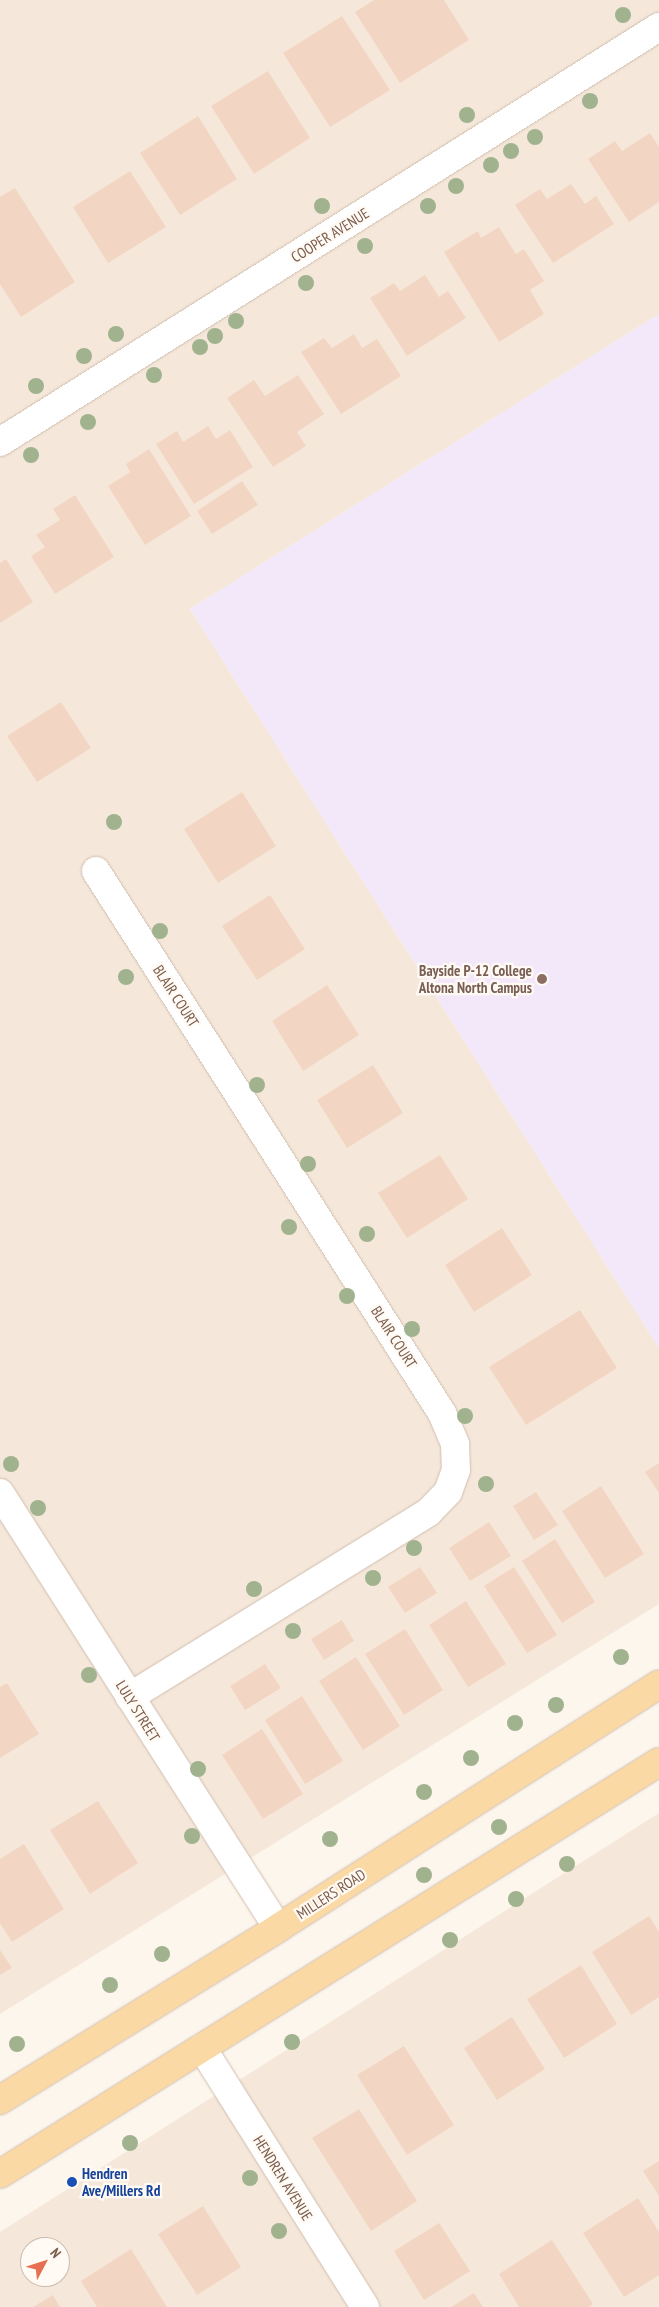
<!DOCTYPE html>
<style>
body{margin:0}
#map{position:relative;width:659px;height:2307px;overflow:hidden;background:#fdf6ec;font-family:"PT Sans Narrow",sans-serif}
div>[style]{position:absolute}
.residential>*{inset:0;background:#f5e8da}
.education>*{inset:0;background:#f3e8fa}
.building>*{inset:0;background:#f3d5c3}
.roads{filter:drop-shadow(0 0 1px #d1beb0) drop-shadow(0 0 1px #d1beb0)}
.minor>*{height:28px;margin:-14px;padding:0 14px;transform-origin:14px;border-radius:14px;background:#fff}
.primary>*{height:28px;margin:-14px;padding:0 14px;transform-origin:14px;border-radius:14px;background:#fbd9a5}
.trees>*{width:16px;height:16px;margin:-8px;border-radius:50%;background:#a0b28e}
.dots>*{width:14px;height:14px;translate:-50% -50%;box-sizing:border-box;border:2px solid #fffaf3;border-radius:50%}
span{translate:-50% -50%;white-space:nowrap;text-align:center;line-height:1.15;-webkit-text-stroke:4.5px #fffaf3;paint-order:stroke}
.street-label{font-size:15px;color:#7a5c4d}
.education-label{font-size:15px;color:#785e54;font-weight:700}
.right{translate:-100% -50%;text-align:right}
.transit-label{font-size:15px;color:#164399;font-weight:700}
.left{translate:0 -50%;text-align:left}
.north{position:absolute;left:20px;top:2237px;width:50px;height:50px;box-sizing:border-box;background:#fffaf3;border:1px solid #cabbb1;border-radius:50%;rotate:50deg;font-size:14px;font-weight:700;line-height:20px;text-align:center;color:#7a5c4d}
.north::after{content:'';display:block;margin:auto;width:18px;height:22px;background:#e76f51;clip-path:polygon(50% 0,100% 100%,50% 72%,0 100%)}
</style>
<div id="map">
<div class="residential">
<i style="clip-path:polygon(0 0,659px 0,659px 314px,190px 609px,659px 1348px,659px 1604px,0 2014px)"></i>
<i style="clip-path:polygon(evenodd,659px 1813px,659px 2307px,0 2307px,0 2232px,659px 1813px,30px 2247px,60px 2247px,60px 2277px,30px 2277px,30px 2247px)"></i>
</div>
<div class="education">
<i style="clip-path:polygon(659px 314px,659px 1348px,190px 609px)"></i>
</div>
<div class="building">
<i style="clip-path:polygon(374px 0,444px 0,469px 40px,400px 83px,355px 12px)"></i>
<i style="clip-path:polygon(342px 16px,390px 90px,330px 127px,283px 53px)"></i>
<i style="clip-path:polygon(268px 71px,310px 138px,254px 174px,211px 106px)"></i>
<i style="clip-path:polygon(198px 116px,237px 179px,180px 215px,140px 153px)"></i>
<i style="clip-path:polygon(650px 133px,659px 147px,659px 202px,629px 222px,588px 159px,615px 141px,622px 151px)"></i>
<i style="clip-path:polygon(130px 171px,166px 227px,108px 263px,73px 207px)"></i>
<i style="clip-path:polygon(571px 184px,585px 204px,596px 196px,614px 224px,553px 263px,515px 205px,540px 189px,547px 199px)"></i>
<i style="clip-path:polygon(15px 188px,75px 282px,21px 317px,0 284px,0 197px)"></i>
<i style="clip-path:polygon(499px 227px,516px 254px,524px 249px,544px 281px,530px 290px,544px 314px,499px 342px,444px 252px,478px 231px,481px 238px)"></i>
<i style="clip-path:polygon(425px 275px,439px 297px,448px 291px,466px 318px,407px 356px,370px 298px,394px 283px,400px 291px)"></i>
<i style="clip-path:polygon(354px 334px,362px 348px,377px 339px,401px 376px,341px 414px,301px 352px,324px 338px,332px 348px)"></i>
<i style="clip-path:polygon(298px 375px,324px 414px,297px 432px,306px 446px,273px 467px,227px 398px,254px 380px,265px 396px)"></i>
<i style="clip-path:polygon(208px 426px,216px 439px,230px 430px,253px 467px,194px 504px,156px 444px,177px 431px,183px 442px)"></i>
<i style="clip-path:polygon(149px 449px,191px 516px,145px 545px,108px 486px,130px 472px,126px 464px)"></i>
<i style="clip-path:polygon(242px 481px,258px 505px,212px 534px,197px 511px)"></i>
<i style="clip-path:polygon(75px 495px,114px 557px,55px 594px,31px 556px,45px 547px,36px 535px,60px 520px,53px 509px)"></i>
<i style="clip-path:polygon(6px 559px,33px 602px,0 623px,0 563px)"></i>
<i style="clip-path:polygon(61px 702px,91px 748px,37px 782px,7px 736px)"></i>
<i style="clip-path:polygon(242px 792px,276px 846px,218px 883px,184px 829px)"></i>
<i style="clip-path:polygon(270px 895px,305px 949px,257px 980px,222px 926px)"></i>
<i style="clip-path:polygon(327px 985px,359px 1035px,303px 1071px,272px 1021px)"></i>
<i style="clip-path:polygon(373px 1065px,403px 1113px,347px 1148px,317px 1100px)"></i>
<i style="clip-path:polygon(440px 1155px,468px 1199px,407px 1238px,378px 1193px)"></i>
<i style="clip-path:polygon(502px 1228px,532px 1275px,474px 1312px,445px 1265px)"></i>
<i style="clip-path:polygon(580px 1310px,617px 1368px,526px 1425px,489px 1367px)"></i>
<i style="clip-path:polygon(659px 1463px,659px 1493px,645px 1472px)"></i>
<i style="clip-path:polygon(601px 1486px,644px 1554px,605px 1578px,562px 1511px)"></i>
<i style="clip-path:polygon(536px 1492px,558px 1525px,534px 1540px,513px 1506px)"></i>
<i style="clip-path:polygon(489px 1522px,511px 1556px,470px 1581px,449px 1548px)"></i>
<i style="clip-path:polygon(555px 1539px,595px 1602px,562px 1623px,522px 1561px)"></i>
<i style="clip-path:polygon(420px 1567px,437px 1593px,405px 1613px,388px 1587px)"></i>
<i style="clip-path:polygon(514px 1567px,557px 1635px,527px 1653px,484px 1586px)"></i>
<i style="clip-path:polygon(466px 1601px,506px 1664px,468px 1687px,429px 1625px)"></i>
<i style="clip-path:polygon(342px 1620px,354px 1641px,324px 1660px,311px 1639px)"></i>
<i style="clip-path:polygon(405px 1629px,443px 1690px,404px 1715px,365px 1654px)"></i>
<i style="clip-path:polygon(356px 1657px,400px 1726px,363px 1750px,319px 1681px)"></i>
<i style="clip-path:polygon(265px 1664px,281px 1688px,245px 1710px,230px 1686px)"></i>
<i style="clip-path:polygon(7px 1683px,39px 1734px,0 1758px,0 1687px)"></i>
<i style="clip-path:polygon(302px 1696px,343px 1761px,305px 1784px,265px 1720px)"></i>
<i style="clip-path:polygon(262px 1729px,303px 1794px,263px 1819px,222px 1755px)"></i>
<i style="clip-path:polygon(98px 1801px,138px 1863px,90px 1894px,50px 1830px)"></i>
<i style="clip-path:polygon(24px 1844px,64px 1909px,12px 1942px,0 1923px,0 1859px)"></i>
<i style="clip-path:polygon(649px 1916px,659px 1932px,659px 1997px,631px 2015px,592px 1952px)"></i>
<i style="clip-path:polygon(0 1950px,12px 1968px,0 1975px)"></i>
<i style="clip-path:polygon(581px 1965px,617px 2024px,564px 2058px,527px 1999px)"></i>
<i style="clip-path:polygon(512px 2017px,545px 2069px,497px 2100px,464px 2048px)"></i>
<i style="clip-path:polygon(404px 2046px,454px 2125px,407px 2155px,357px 2075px)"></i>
<i style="clip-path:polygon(359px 2109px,417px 2201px,371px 2231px,312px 2138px)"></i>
<i style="clip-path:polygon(659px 2161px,659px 2196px,643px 2171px)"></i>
<i style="clip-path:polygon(638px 2198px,659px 2232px,659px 2275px,624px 2297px,583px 2233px)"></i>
<i style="clip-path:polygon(203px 2206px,241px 2267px,197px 2295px,158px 2234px)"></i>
<i style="clip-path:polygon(439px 2223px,470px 2271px,424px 2300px,394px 2251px)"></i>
<i style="clip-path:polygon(552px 2240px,593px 2304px,589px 2307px,519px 2307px,499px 2274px)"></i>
<i style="clip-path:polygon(131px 2249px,167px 2307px,97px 2307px,81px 2281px)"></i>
<i style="clip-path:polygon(474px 2293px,483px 2307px,451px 2307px)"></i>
<i style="clip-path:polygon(53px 2295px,60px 2307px,33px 2307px)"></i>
</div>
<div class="roads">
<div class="minor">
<i style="left:0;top:442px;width:779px;rotate:-32.2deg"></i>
<i style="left:96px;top:871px;width:643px;rotate:57.45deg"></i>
<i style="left:442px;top:1413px;width:34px;rotate:67deg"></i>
<i style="left:455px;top:1444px;width:26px;rotate:88deg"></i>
<i style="left:456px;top:1470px;width:23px;rotate:110deg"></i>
<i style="left:448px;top:1492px;width:28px;rotate:134deg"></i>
<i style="left:429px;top:1512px;width:352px;rotate:148.3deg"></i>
<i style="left:0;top:1493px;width:516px;rotate:57.42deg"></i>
<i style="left:202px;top:2048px;width:306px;rotate:57.8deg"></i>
</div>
<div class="primary">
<i style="left:0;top:2100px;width:327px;rotate:-31.7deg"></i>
<i style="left:278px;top:1928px;width:452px;rotate:-32.6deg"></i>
<i style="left:0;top:2174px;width:777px;rotate:-32.01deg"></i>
</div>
</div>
<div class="trees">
<i style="left:623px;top:15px"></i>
<i style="left:590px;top:101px"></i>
<i style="left:467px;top:115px"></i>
<i style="left:535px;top:137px"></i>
<i style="left:511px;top:151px"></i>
<i style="left:491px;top:165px"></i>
<i style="left:456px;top:186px"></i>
<i style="left:322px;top:206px"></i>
<i style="left:428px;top:206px"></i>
<i style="left:365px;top:246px"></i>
<i style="left:306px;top:283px"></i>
<i style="left:236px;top:321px"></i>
<i style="left:116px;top:334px"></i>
<i style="left:215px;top:336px"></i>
<i style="left:200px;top:347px"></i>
<i style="left:84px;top:356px"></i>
<i style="left:154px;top:375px"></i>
<i style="left:36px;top:386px"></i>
<i style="left:88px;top:422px"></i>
<i style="left:31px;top:455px"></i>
<i style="left:114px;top:822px"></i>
<i style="left:160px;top:931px"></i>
<i style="left:126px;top:977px"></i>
<i style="left:257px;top:1085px"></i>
<i style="left:308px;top:1164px"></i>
<i style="left:289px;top:1227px"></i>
<i style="left:367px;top:1234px"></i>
<i style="left:347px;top:1296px"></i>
<i style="left:412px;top:1329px"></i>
<i style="left:465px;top:1416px"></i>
<i style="left:11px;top:1464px"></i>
<i style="left:486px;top:1484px"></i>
<i style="left:38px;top:1508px"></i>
<i style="left:414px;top:1548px"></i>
<i style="left:373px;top:1578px"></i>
<i style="left:254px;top:1589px"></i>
<i style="left:293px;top:1631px"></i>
<i style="left:621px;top:1657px"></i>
<i style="left:89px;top:1675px"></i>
<i style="left:556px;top:1705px"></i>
<i style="left:515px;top:1723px"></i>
<i style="left:471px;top:1758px"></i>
<i style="left:198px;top:1769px"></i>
<i style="left:424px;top:1792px"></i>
<i style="left:499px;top:1827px"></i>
<i style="left:192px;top:1836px"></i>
<i style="left:330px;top:1839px"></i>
<i style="left:567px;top:1864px"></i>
<i style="left:424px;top:1875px"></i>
<i style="left:516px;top:1899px"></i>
<i style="left:450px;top:1940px"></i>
<i style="left:162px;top:1954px"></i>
<i style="left:110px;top:1985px"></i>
<i style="left:292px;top:2042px"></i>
<i style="left:17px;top:2044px"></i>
<i style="left:130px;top:2143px"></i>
<i style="left:250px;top:2178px"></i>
<i style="left:279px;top:2231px"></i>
</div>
<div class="dots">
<i style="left:542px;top:979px;background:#8d6e63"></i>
<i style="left:72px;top:2182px;background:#1a4fb4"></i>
</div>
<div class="street-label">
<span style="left:330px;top:235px;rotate:-32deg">COOPER AVENUE</span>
<span style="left:176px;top:996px;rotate:57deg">BLAIR COURT</span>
<span style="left:394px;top:1337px;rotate:57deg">BLAIR COURT</span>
<span style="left:138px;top:1711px;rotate:58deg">LULY STREET</span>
<span style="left:331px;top:1894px;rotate:-33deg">MILLERS ROAD</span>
<span style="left:283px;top:2178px;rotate:58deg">HENDREN AVENUE</span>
</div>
<div class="education-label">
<span class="right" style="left:532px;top:979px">Bayside P-12 College<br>Altona North Campus</span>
</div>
<div class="transit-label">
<span class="left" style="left:82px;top:2182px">Hendren<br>Ave/Millers Rd</span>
</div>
<div class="north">N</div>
</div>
